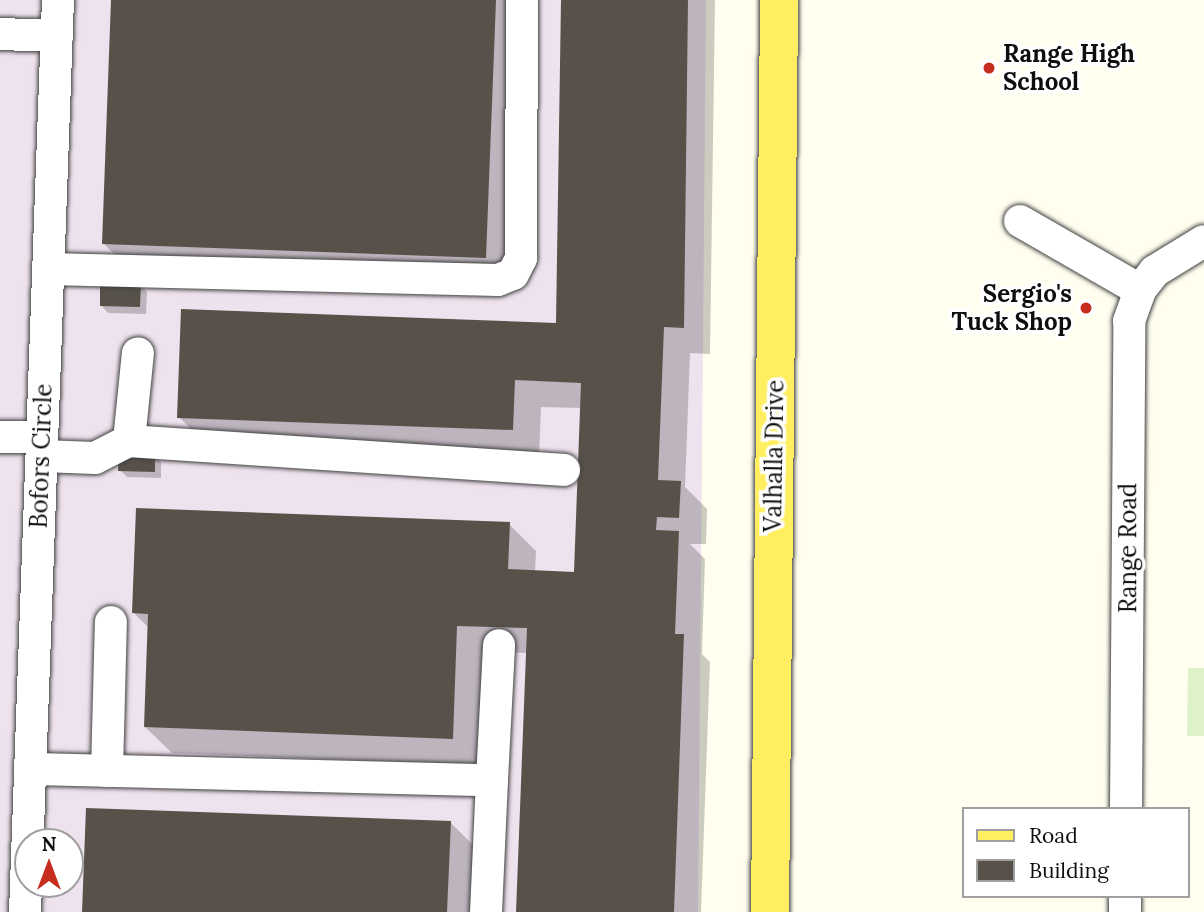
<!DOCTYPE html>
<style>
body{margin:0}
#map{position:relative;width:1204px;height:912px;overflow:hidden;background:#fffeef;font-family:Lora,serif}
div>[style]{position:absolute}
.industrial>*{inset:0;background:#ede2ed}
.pitch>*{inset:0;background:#def2c9}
.shadow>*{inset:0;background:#0003}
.building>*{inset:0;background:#57514a}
.roads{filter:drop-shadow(0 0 2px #414141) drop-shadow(0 0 2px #414141)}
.minor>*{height:32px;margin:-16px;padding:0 16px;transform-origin:16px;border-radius:16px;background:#fff}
.major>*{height:38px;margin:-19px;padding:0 19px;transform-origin:19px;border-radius:19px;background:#ffee5f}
.dots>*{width:19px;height:19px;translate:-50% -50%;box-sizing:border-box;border:4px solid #fff;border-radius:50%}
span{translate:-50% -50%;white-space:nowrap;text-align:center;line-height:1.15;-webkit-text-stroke:7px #fff;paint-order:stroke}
.poi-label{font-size:24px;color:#0e0e0e;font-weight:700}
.left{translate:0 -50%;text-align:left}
.right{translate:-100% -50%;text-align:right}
.street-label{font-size:24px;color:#0e0e0e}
.legend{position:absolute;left:962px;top:807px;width:228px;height:91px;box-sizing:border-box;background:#fff;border:2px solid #9f9f9f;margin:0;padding:9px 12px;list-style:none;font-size:21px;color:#0e0e0e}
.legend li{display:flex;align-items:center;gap:14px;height:35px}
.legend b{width:35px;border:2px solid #9f9f9f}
.north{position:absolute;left:14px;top:828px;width:70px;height:70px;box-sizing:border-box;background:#fff;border:2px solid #9f9f9f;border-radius:50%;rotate:0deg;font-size:19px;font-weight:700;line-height:28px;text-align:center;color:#0e0e0e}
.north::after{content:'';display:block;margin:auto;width:24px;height:32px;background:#c62d1e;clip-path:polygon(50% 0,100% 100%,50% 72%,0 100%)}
</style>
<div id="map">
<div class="industrial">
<i style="clip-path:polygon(evenodd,0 0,706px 0,698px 912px,0 912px,0 0,28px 842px,70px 842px,70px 884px,28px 884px,28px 842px)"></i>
</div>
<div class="pitch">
<i style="clip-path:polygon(1188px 668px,1204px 668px,1204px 736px,1187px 736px)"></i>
</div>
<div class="shadow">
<i style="clip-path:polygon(112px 0,523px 0,512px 285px,130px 270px,103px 243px)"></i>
<i style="clip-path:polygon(563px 0,715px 0,710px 354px,690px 353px,685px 487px,707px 509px,706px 544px,690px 544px,705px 559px,702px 654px,710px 662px,701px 912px,518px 912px,527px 653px,483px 652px,479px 765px,172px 753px,145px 727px,149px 628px,134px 613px,509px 524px,536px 551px,535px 572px,576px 574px,582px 408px,541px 407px,539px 456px,206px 444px,179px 417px,558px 325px)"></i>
<i style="clip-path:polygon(140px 285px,147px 292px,146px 314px,108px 313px,102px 306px)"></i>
<i style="clip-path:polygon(155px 455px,161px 462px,161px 478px,127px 477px,120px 470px)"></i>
<i style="clip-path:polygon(450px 822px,477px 849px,474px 912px,84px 912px)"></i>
</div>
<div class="building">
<i style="clip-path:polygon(111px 0,496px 0,486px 258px,102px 244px)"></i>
<i style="clip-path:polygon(561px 0,688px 0,684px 328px,664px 327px,658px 480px,681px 481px,679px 518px,657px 517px,656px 530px,679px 531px,675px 634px,684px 634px,674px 912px,516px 912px,527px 628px,457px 626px,453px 739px,144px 727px,148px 614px,132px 613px,136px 508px,510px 522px,508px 569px,574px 572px,581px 383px,515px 380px,513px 430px,177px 418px,181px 309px,556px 323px)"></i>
<i style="clip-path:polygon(100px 282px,141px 283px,140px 307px,100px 306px)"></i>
<i style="clip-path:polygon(119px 452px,155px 453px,155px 472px,118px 471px)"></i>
<i style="clip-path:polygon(86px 808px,451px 821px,447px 912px,82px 912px)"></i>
</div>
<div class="roads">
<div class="minor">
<i style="left:0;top:34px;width:57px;rotate:2deg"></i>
<i style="left:1020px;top:221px;width:138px;rotate:29.9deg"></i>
<i style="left:48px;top:269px;width:450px;rotate:1.4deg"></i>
<i style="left:498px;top:280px;width:16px;rotate:-22deg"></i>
<i style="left:513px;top:274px;width:18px;rotate:-63deg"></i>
<i style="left:521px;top:258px;width:258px;rotate:-89.8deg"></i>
<i style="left:0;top:437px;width:42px"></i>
<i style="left:129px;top:441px;width:88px;rotate:-84.2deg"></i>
<i style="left:42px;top:456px;width:53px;rotate:2.2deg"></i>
<i style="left:95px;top:458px;width:38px;rotate:-27deg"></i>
<i style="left:129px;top:441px;width:436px;rotate:3.8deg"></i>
<i style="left:30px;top:769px;width:462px;rotate:1.4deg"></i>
<i style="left:492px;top:780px;width:132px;rotate:92.6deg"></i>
<i style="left:107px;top:771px;width:149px;rotate:-88.5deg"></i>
<i style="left:492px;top:780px;width:135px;rotate:-87deg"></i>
<i style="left:1126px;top:809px;width:488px;rotate:-89.6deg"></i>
<i style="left:1129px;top:321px;width:33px;rotate:-70deg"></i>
<i style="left:1140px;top:290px;width:24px;rotate:-52deg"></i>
<i style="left:1155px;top:271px;width:57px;rotate:-31.5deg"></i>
<i style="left:25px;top:912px;width:913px;rotate:-87.93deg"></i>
<i style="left:1125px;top:912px;width:16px;rotate:-90deg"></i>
</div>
<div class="major">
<i style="left:770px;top:912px;width:912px;rotate:-89.43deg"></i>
</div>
</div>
<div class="dots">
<i style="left:989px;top:68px;background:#c62d1e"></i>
<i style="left:1086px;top:308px;background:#c62d1e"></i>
</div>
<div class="poi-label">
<span class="left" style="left:1003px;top:68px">Range High<br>School</span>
<span class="right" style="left:1072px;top:308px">Sergio's<br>Tuck Shop</span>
</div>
<div class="street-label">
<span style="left:41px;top:456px;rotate:-88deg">Bofors Circle</span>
<span style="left:774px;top:456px;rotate:-89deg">Valhalla Drive</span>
<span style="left:1128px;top:548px;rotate:-90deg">Range Road</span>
</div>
<ul class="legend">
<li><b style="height:9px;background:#ffee5f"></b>Road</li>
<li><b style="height:19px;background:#57514a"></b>Building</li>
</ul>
<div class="north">N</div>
</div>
